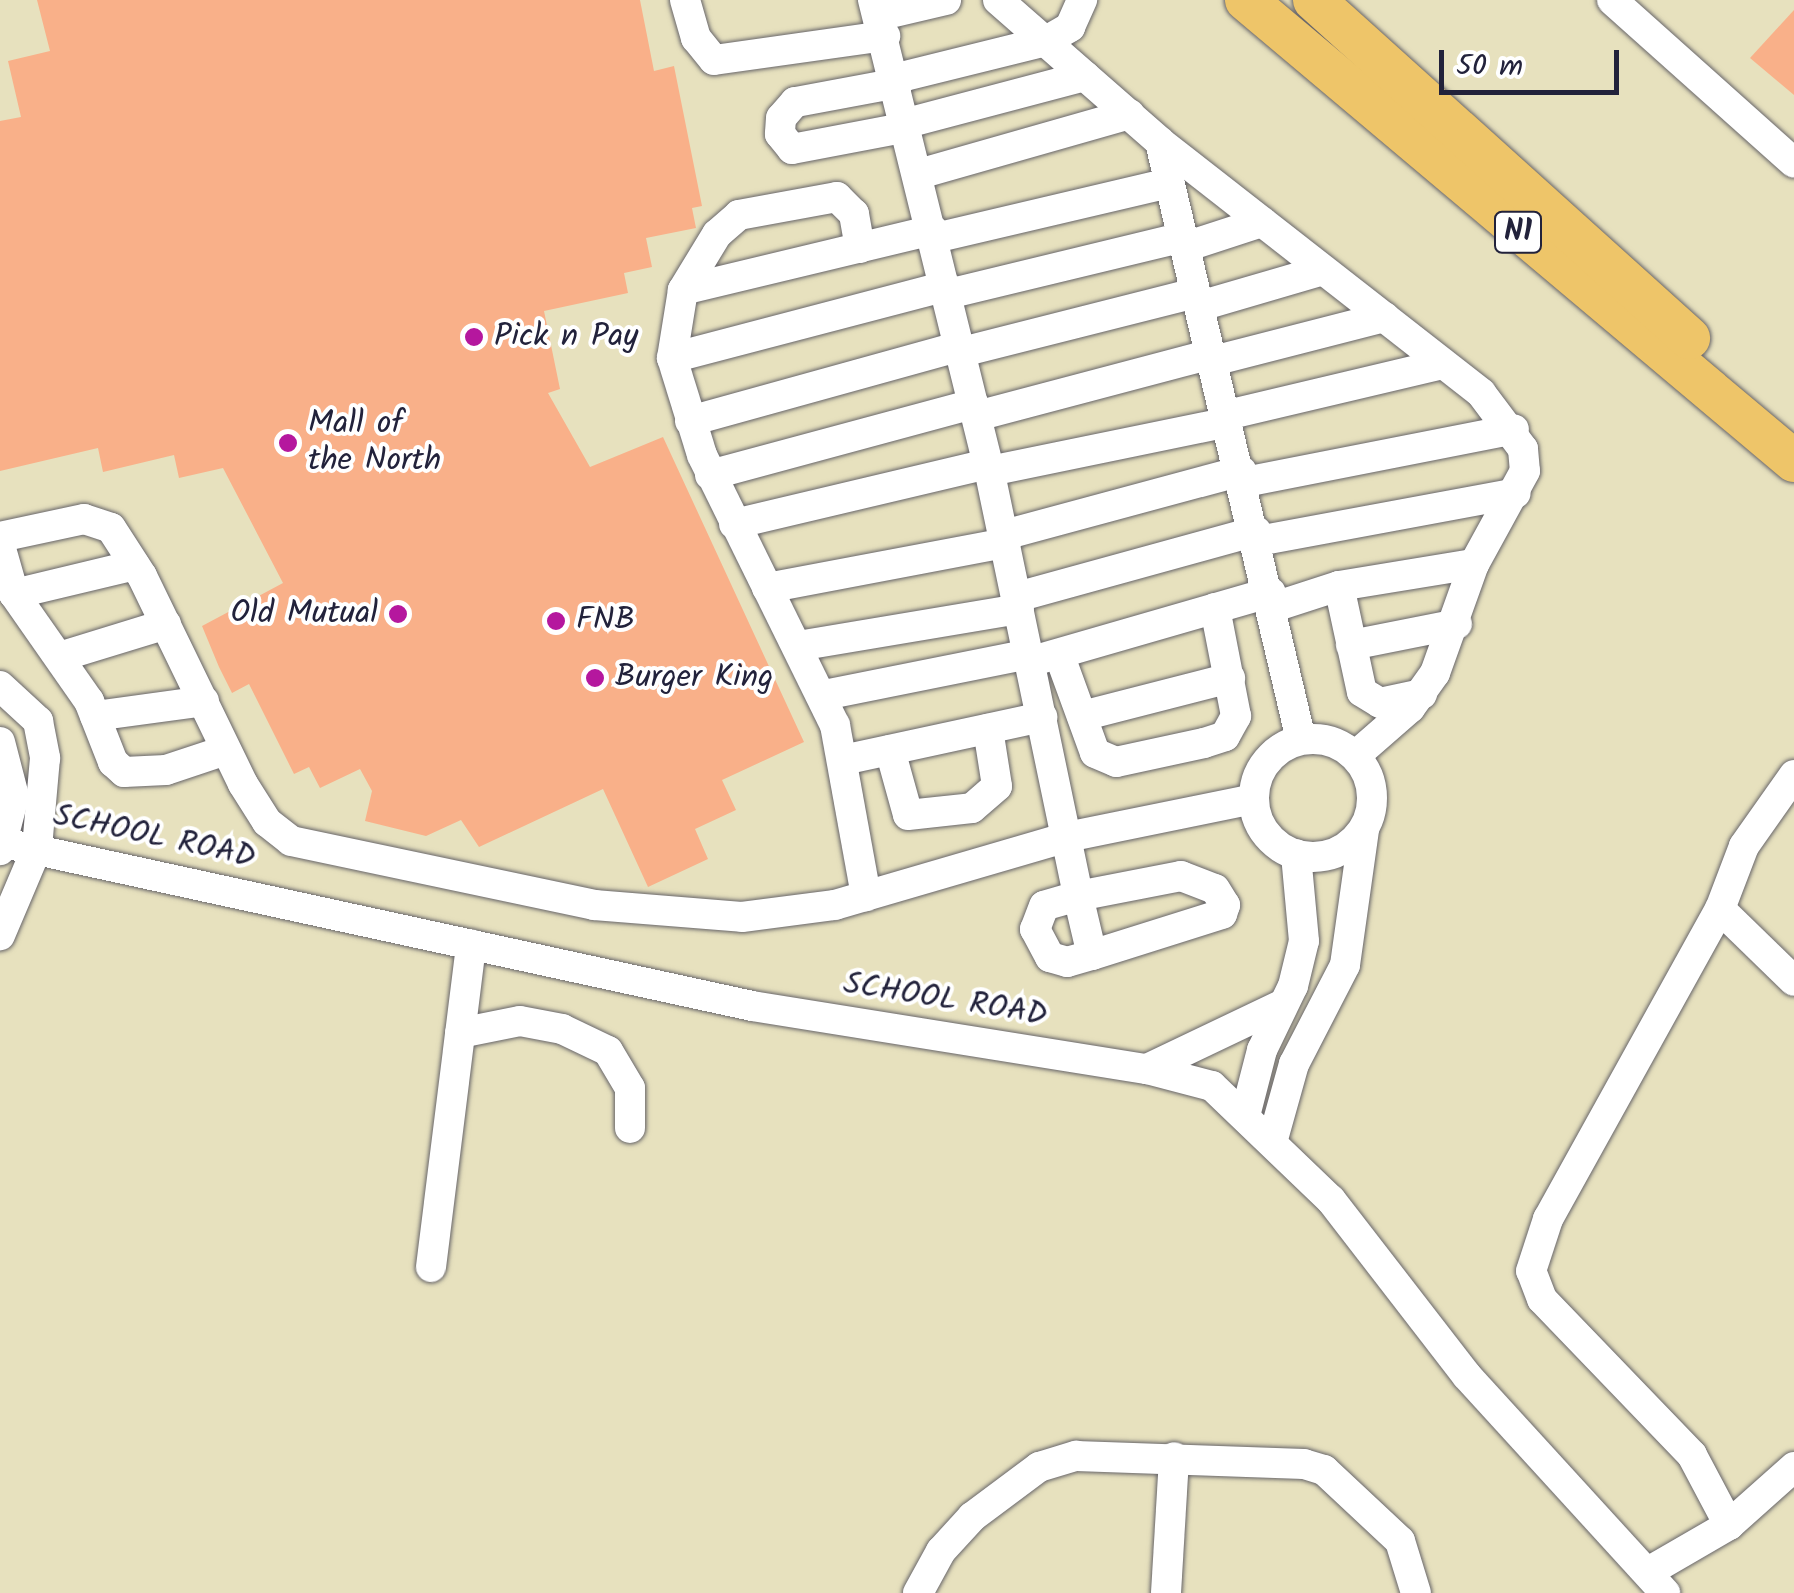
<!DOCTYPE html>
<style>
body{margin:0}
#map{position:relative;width:1794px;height:1593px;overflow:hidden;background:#e7e1be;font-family:Kalam,sans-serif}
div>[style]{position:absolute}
.building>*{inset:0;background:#f9b089}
.roads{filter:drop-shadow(0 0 2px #676569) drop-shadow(0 0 2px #676569)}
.minor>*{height:30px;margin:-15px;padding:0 15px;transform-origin:15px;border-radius:15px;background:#fff}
.minor>.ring{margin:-15px;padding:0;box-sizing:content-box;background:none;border:30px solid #fff;border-radius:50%}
.highway>*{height:42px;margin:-21px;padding:0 21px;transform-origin:21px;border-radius:21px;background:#eec569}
.dots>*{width:28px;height:28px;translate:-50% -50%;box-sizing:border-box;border:5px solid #fff;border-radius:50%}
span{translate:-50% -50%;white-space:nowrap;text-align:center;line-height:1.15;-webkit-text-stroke:8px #fff;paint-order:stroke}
.shield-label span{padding:2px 8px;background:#fff;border:2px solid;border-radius:8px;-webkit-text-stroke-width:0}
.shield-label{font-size:30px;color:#22223b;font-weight:700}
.poi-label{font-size:32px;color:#22223b}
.left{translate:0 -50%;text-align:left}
.right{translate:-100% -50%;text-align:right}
.street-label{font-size:32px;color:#22223b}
.scale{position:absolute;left:1439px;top:50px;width:180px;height:45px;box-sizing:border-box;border:5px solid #22223b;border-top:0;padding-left:12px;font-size:30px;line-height:35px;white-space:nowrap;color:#22223b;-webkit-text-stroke:8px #fff;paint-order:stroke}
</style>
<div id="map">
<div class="building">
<i style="clip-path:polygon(37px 0,640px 0,654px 71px,674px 66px,702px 206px,692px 208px,696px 228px,646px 238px,652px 267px,624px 273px,628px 293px,544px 311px,560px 389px,548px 393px,590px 467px,663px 437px,804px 742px,722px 780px,736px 810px,695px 829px,708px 859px,648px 887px,603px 789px,479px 847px,461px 820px,426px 836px,365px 821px,372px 791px,360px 769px,320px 788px,309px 767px,294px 774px,249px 684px,232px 693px,219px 667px,202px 626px,283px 583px,223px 468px,179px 478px,174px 455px,103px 472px,98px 448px,0 471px,0 121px,21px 117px,8px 61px,50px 51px)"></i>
<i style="clip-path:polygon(1794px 10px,1794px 95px,1750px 58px)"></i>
</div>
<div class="roads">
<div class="minor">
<i style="left:685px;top:0;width:40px;rotate:74deg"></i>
<i style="left:696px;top:38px;width:28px;rotate:51deg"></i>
<i style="left:714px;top:60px;width:173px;rotate:-8deg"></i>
<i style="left:873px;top:0;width:478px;rotate:76.1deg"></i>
<i style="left:988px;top:464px;width:441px;rotate:78.2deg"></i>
<i style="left:1078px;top:896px;width:35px;rotate:164deg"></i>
<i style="left:1044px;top:906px;width:25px;rotate:111deg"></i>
<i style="left:1035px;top:929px;width:32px;rotate:62deg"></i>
<i style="left:1050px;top:957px;width:18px;rotate:16deg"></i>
<i style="left:1067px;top:962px;width:26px;rotate:-16deg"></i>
<i style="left:998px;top:0;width:215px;rotate:41.2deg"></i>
<i style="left:1160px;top:142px;width:614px;rotate:76.73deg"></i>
<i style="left:1612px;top:0;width:244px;rotate:41.8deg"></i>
<i style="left:878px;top:16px;width:70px;rotate:-13.2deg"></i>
<i style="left:897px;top:78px;width:154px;rotate:-13.9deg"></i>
<i style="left:1046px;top:41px;width:28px;rotate:-30deg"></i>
<i style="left:1070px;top:27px;width:30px;rotate:-66deg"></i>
<i style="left:898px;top:83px;width:105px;rotate:169.5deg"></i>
<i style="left:795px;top:102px;width:21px;rotate:131deg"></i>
<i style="left:781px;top:118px;width:16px;rotate:94deg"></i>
<i style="left:780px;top:134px;width:19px;rotate:51deg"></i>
<i style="left:792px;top:149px;width:118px;rotate:-10.7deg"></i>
<i style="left:907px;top:123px;width:184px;rotate:-14.8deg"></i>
<i style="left:1160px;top:142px;width:407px;rotate:38deg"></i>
<i style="left:1481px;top:393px;width:70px;rotate:53.1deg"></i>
<i style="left:1523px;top:449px;width:22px;rotate:85deg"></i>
<i style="left:1525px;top:471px;width:106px;rotate:118.7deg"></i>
<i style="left:1474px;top:564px;width:116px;rotate:109.7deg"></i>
<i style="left:1435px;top:673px;width:43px;rotate:125.5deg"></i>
<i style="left:1410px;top:708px;width:73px;rotate:138.9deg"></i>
<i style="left:919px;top:174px;width:219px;rotate:-15.9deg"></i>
<i style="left:935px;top:238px;width:241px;rotate:-13.2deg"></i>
<i style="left:1185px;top:247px;width:81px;rotate:-18deg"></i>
<i style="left:860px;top:248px;width:35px;rotate:-100deg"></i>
<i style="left:854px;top:214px;width:24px;rotate:-135deg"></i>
<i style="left:837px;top:197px;width:100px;rotate:169.6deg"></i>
<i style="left:739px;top:215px;width:29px;rotate:139deg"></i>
<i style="left:717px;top:234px;width:66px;rotate:121.3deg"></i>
<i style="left:683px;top:290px;width:69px;rotate:99.2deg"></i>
<i style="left:672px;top:358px;width:102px;rotate:72.8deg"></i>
<i style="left:702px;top:455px;width:301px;rotate:63.8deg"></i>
<i style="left:835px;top:725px;width:174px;rotate:79.7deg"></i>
<i style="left:683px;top:290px;width:257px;rotate:-13.5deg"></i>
<i style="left:948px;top:294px;width:242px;rotate:-13.6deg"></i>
<i style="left:1200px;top:306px;width:128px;rotate:-16.3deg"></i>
<i style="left:962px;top:352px;width:241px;rotate:-14.2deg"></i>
<i style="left:672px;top:358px;width:283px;rotate:-14.7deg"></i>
<i style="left:1213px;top:361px;width:177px;rotate:-14.4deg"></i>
<i style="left:1227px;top:415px;width:222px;rotate:-13.3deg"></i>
<i style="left:977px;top:416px;width:242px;rotate:-14.8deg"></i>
<i style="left:690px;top:421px;width:280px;rotate:-15.5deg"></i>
<i style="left:990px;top:471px;width:243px;rotate:-11.6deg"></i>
<i style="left:710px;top:475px;width:273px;rotate:-15.1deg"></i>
<i style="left:1245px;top:482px;width:274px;rotate:-11.1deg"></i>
<i style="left:734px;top:524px;width:261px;rotate:-13.3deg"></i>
<i style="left:1004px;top:535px;width:246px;rotate:-15.1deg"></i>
<i style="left:0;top:537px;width:86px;rotate:-12.1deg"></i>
<i style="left:84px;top:519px;width:28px;rotate:18deg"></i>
<i style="left:111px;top:528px;width:57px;rotate:57.1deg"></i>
<i style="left:142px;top:576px;width:231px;rotate:64.1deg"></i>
<i style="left:243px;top:784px;width:45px;rotate:57.7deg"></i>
<i style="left:267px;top:822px;width:31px;rotate:38deg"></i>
<i style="left:291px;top:841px;width:310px;rotate:11.9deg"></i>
<i style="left:594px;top:905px;width:148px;rotate:4.6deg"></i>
<i style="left:742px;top:917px;width:94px;rotate:-7.4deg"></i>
<i style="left:835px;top:905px;width:242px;rotate:-16.3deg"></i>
<i style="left:1067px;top:837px;width:190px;rotate:-11.5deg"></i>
<i style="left:1258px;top:541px;width:262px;rotate:-10.5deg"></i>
<i style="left:0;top:545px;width:51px;rotate:74.1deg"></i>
<i style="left:14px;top:594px;width:131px;rotate:55deg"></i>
<i style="left:89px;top:701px;width:66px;rotate:68.5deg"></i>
<i style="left:113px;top:762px;width:15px;rotate:42deg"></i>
<i style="left:124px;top:772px;width:42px;rotate:-2.7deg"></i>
<i style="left:166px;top:770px;width:63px;rotate:-18.4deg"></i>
<i style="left:1339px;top:586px;width:108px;rotate:77.8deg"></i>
<i style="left:1362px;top:692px;width:21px;rotate:31deg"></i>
<i style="left:1380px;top:703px;width:43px;rotate:-12.1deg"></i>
<i style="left:767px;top:588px;width:243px;rotate:-10.7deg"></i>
<i style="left:14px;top:594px;width:124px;rotate:-13.5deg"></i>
<i style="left:1017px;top:597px;width:248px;rotate:-15.4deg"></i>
<i style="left:1274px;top:607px;width:68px;rotate:-17.9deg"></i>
<i style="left:1339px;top:586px;width:137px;rotate:-9.3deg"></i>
<i style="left:1351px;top:645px;width:108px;rotate:-11.2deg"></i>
<i style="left:798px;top:646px;width:224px;rotate:-9.5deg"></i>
<i style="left:1059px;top:654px;width:105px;rotate:70deg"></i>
<i style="left:1095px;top:753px;width:23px;rotate:23deg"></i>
<i style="left:1116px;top:762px;width:90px;rotate:-12.2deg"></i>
<i style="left:1204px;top:743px;width:22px;rotate:-18deg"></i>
<i style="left:1225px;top:736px;width:23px;rotate:-61deg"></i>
<i style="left:1236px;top:716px;width:110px;rotate:-101deg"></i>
<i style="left:59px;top:657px;width:112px;rotate:-17.1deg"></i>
<i style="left:1043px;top:658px;width:237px;rotate:-16.1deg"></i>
<i style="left:0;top:686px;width:52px;rotate:42.6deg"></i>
<i style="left:38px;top:721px;width:38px;rotate:79deg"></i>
<i style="left:45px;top:758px;width:90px;rotate:95.1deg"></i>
<i style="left:37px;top:848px;width:95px;rotate:113deg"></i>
<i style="left:824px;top:695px;width:209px;rotate:-11.3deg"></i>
<i style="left:95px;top:716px;width:110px;rotate:-7.8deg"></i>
<i style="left:1082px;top:716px;width:153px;rotate:-14.4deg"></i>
<i class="ring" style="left:1254px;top:739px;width:88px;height:88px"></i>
<i style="left:0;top:742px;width:56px;rotate:75.5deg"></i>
<i style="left:14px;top:796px;width:56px;rotate:104.5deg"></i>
<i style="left:890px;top:750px;width:67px;rotate:74.5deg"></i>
<i style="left:908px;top:815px;width:64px;rotate:-6.2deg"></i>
<i style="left:972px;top:808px;width:33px;rotate:-41deg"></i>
<i style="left:997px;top:786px;width:58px;rotate:-99deg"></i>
<i style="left:843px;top:760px;width:204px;rotate:-12.2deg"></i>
<i style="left:0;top:842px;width:770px;rotate:12.3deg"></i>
<i style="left:752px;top:1006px;width:400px;rotate:9.1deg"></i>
<i style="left:1147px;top:1069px;width:67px;rotate:14.7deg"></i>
<i style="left:1212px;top:1086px;width:165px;rotate:43.8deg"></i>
<i style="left:1331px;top:1200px;width:222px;rotate:52.3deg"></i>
<i style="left:1467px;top:1376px;width:294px;rotate:47.6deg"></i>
<i style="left:1181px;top:876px;width:36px;rotate:21deg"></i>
<i style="left:1215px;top:889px;width:19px;rotate:58deg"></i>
<i style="left:1225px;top:905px;width:9px;rotate:108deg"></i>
<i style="left:1222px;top:914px;width:136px;rotate:162.5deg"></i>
<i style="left:1092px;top:955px;width:61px;rotate:-103.3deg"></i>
<i style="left:1078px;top:896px;width:105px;rotate:-11deg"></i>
<i style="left:1720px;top:909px;width:103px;rotate:44.2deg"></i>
<i style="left:460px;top:1033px;width:61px;rotate:-11.3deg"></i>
<i style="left:520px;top:1021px;width:43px;rotate:10.8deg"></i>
<i style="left:562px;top:1029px;width:51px;rotate:25.6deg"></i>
<i style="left:608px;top:1051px;width:43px;rotate:59.3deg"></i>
<i style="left:630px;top:1088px;width:40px;rotate:90deg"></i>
<i style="left:1147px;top:1069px;width:151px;rotate:-25.5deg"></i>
<i style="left:1246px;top:1112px;width:64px;rotate:-75.5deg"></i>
<i style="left:1262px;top:1050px;width:71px;rotate:-64.2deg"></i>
<i style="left:1293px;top:986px;width:46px;rotate:-76.3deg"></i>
<i style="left:1304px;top:941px;width:87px;rotate:-95.3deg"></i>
<i style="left:1273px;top:1139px;width:78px;rotate:-74.4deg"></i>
<i style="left:1294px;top:1064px;width:111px;rotate:-62.7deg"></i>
<i style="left:1345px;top:965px;width:137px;rotate:-82deg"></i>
<i style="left:431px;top:1267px;width:325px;rotate:-82.9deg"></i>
<i style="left:1729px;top:1525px;width:87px;rotate:-41.7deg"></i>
<i style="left:1648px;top:1572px;width:94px;rotate:-30.1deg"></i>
<i style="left:1729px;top:1525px;width:79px;rotate:-117.9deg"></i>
<i style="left:1692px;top:1455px;width:216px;rotate:-133.9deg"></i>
<i style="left:1542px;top:1299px;width:30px;rotate:-111deg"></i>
<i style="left:1531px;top:1271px;width:55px;rotate:-71.9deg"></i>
<i style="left:1548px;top:1219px;width:355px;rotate:-61deg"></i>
<i style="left:1720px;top:909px;width:67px;rotate:-69.1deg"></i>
<i style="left:1744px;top:846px;width:87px;rotate:-54.8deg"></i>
<i style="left:918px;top:1593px;width:48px;rotate:-61.3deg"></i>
<i style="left:941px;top:1551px;width:46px;rotate:-47.6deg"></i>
<i style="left:972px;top:1517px;width:84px;rotate:-36.7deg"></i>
<i style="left:1039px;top:1467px;width:39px;rotate:-17deg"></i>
<i style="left:1076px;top:1456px;width:228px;rotate:2deg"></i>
<i style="left:1304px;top:1464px;width:21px;rotate:17deg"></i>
<i style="left:1324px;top:1470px;width:104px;rotate:43.1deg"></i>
<i style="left:1400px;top:1541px;width:54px;rotate:72.9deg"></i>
<i style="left:1166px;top:1593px;width:136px;rotate:-86.6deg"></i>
</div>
<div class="highway">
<i style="left:1246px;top:0;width:716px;rotate:40.07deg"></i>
<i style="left:1314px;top:0;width:505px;rotate:42.03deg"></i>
</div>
</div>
<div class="dots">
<i style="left:474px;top:337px;background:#b5179e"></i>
<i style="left:288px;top:443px;background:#b5179e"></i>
<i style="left:398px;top:614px;background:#b5179e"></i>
<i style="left:556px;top:621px;background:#b5179e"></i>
<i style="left:595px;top:678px;background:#b5179e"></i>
</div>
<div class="shield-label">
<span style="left:1518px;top:232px">N1</span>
</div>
<div class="poi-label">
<span class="left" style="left:494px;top:337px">Pick n Pay</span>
<span class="left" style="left:308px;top:443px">Mall of<br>the North</span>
<span class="right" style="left:378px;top:614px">Old Mutual</span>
<span class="left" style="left:576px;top:621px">FNB</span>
<span class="left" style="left:615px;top:678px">Burger King</span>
</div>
<div class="street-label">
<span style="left:154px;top:838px;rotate:12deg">SCHOOL ROAD</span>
<span style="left:945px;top:1001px;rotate:9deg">SCHOOL ROAD</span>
</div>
<div class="scale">50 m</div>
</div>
